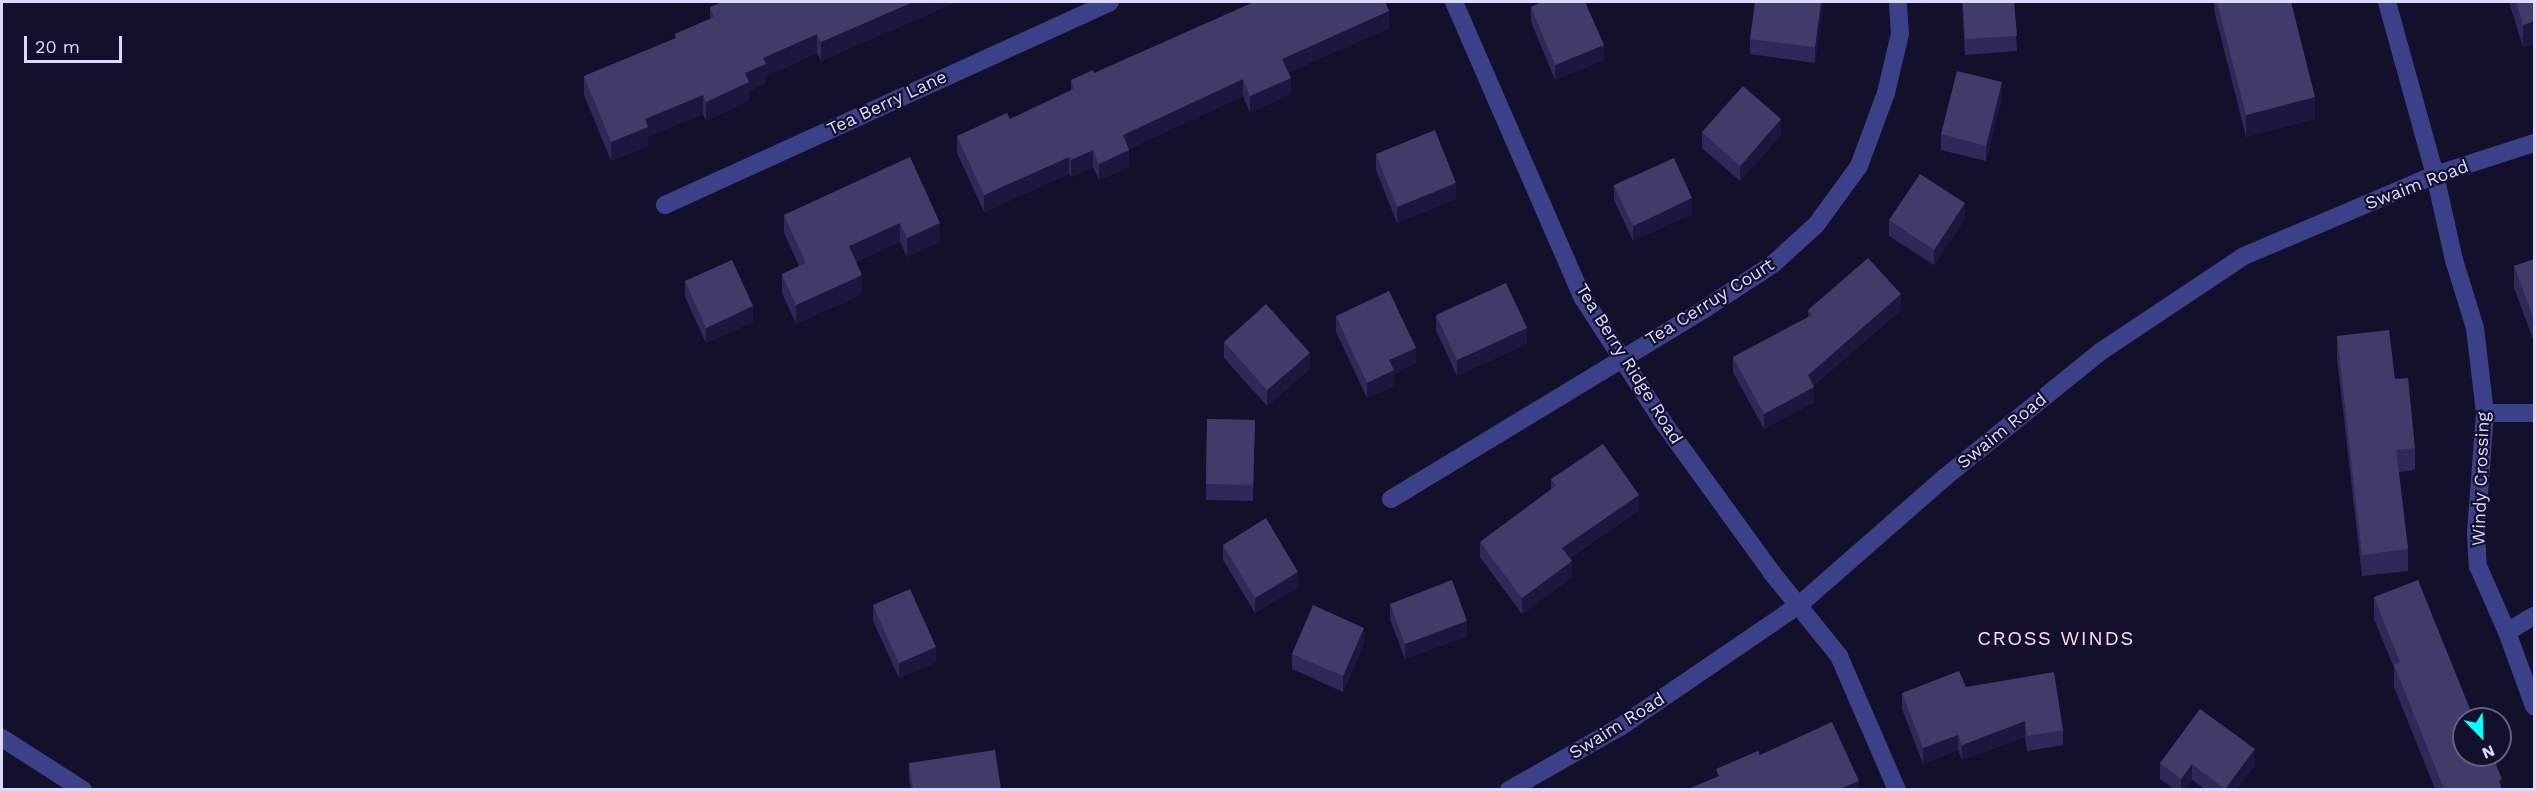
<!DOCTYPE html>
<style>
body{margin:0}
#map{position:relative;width:2536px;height:791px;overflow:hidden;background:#12102a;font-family:"Work Sans",sans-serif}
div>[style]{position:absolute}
.minor>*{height:18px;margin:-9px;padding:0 9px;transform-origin:9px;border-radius:9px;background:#3b4089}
.wall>*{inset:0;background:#2e2958}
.shaded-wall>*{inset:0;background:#1b173e}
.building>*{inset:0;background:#403c6a}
span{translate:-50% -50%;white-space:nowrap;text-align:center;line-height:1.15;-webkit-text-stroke:4.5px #12102a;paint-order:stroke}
.street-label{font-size:18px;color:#dad9ff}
.neighbourhood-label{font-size:20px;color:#ffdbf5;letter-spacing:1.5px}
.frame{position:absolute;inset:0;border:3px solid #dad9ff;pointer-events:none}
.north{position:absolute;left:2452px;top:707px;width:60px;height:60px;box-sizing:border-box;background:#12102a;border:2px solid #62607f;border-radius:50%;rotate:157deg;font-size:16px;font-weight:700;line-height:24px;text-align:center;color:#dad9ff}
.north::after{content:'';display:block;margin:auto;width:21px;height:27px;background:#05feff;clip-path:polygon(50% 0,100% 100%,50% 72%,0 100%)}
.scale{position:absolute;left:24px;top:36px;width:98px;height:27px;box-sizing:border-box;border:3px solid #dad9ff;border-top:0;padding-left:8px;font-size:18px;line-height:21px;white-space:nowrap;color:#dad9ff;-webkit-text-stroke:4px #12102a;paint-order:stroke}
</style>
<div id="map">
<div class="minor">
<i style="left:1454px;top:2px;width:323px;rotate:66.5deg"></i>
<i style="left:1583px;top:298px;width:151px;rotate:57.2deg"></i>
<i style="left:1665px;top:425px;width:183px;rotate:54.1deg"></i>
<i style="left:1772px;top:573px;width:107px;rotate:51.1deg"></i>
<i style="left:1839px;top:656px;width:146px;rotate:66.6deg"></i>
<i style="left:2387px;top:2px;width:180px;rotate:74.5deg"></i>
<i style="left:2435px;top:175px;width:87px;rotate:77.4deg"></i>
<i style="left:2454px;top:260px;width:71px;rotate:72.8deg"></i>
<i style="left:2475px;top:328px;width:86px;rotate:83.3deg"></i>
<i style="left:2485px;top:413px;width:120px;rotate:94.3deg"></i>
<i style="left:2476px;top:533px;width:33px;rotate:87deg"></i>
<i style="left:2478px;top:566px;width:72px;rotate:66.3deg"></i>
<i style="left:2507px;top:632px;width:79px;rotate:70deg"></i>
<i style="left:665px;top:205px;width:489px;rotate:-24.5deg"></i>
<i style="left:2485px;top:413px;width:49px"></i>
<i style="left:1391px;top:499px;width:365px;rotate:-31.2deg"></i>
<i style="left:1703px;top:310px;width:84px;rotate:-33.3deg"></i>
<i style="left:1773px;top:264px;width:58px;rotate:-42.2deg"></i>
<i style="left:1816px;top:225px;width:73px;rotate:-53.9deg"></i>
<i style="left:1859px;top:166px;width:78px;rotate:-69.7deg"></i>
<i style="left:1886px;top:93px;width:61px;rotate:-76.7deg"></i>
<i style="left:1900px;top:34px;width:32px;rotate:-94deg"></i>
<i style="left:2507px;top:632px;width:31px;rotate:-31deg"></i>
<i style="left:2px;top:738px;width:96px;rotate:32.7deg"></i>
<i style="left:1509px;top:790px;width:128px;rotate:-29.6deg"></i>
<i style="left:1620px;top:727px;width:217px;rotate:-34.3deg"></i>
<i style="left:1799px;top:605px;width:193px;rotate:-41.2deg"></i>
<i style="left:1944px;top:478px;width:201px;rotate:-38.9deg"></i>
<i style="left:2100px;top:352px;width:173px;rotate:-33.7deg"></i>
<i style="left:2244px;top:256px;width:207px;rotate:-23deg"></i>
<i style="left:2435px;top:175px;width:104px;rotate:-17.9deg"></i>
</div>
<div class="wall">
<i style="clip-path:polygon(723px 2px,956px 2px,821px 61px,817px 53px,766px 76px,766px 83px,749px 91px,749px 101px,706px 121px,703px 114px,648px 136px,648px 146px,611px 161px,584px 95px,584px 76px,675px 38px,675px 34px,710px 19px,710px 7px)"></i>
<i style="clip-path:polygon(1537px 2px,1585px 2px,1604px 60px,1555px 80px,1531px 22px,1531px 7px,1538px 4px)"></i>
<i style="clip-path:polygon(1823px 2px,1815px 63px,1750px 54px,1750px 39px)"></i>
<i style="clip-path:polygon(1962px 2px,2014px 2px,2017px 51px,1965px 55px)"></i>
<i style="clip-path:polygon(2214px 2px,2291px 2px,2315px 119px,2246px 137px,2214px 10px)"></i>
<i style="clip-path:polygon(2509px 2px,2535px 2px,2535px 43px,2523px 47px)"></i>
<i style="clip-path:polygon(1389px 28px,1289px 72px,1291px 94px,1250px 113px,1243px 96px,1129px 149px,1129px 167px,1099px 180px,1093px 167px,1071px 177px,1069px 174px,984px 212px,957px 153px,957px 136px,1010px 119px,1071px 90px,1071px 80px,1094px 73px)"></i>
<i style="clip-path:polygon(2002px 98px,1986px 161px,1941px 150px,1941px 134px)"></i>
<i style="clip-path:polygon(1702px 132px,1781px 135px,1740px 181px,1702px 148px)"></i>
<i style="clip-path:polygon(1376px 154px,1456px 199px,1397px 223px,1376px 170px)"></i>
<i style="clip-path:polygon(910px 157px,940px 242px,907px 257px,900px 242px,856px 262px,862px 294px,796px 324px,782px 293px,782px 274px,799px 266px,784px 233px,784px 215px)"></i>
<i style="clip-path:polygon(1614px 185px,1692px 214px,1633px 241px,1614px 200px)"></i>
<i style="clip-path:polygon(1965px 219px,1934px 265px,1889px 236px,1889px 220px)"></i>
<i style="clip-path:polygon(2535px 259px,2535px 339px,2533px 339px,2514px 288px,2514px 266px)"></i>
<i style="clip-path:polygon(685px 281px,753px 322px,706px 343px,685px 297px)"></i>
<i style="clip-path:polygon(1808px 310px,1901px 310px,1813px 386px,1814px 402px,1764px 429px,1733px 372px,1733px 357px,1808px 317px)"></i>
<i style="clip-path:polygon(1436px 315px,1527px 344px,1457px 376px,1436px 330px)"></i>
<i style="clip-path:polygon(1336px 316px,1416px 363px,1394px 374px,1394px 386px,1367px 398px,1336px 332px)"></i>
<i style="clip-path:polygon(2337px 336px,2395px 379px,2415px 448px,2415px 470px,2399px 472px,2408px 549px,2408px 571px,2362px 576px,2337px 358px)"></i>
<i style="clip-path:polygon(1224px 342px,1310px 369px,1267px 406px,1224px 358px)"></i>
<i style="clip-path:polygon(1207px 419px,1255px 420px,1253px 501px,1206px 500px)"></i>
<i style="clip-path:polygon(1551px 479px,1639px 510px,1570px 558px,1572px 577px,1522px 614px,1480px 557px,1480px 542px,1551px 489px)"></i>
<i style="clip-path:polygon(1223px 545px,1298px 587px,1255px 613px,1223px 560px)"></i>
<i style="clip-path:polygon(2374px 597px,2502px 789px,2435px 789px,2394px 687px,2394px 668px,2374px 619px)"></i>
<i style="clip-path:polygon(1390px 604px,1467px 636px,1405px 659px,1390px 619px)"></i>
<i style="clip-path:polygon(873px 605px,936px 662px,899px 678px,873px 621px)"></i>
<i style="clip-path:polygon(1364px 643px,1343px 692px,1292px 669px,1292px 654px)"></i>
<i style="clip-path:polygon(1966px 687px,2063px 730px,2063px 745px,2027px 751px,2025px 737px,1962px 760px,1958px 750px,1923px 764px,1902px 709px,1902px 693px)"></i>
<i style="clip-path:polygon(909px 763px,1001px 789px,911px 789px,909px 779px)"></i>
<i style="clip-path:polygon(2160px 763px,2255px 765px,2236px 789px,2205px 789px,2192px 780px,2185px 789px,2174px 789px,2160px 779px)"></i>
</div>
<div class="shaded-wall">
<i style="clip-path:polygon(913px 2px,956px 2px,821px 61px,821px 42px)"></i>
<i style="clip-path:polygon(1821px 2px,1823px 2px,1823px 4px,1815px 63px,1815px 47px)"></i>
<i style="clip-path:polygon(1389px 11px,1389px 28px,1282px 75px,1282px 59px)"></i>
<i style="clip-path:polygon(2535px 21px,2535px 43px,2523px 47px,2523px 25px)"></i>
<i style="clip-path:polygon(817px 34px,817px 53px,766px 76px,766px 83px,749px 91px,749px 101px,706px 121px,706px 102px,745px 73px,763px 58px)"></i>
<i style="clip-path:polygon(1604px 45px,1604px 60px,1555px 80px,1555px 65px)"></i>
<i style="clip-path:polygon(1291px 78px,1291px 94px,1250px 113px,1250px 96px)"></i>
<i style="clip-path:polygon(1243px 79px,1243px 96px,1123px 152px,1123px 135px)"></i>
<i style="clip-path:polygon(2002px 82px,2002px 98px,1986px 161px,1986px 146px)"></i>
<i style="clip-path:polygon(703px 95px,703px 114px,648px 136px,648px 146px,611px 161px,611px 142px,645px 119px)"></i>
<i style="clip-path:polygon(2315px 97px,2315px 119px,2246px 137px,2246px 115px)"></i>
<i style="clip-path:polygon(1781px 119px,1781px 135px,1740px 181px,1740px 166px)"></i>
<i style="clip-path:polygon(1093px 150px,1093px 167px,1071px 177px,1071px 160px)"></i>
<i style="clip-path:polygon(1129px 150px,1129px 167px,1099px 180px,1099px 164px)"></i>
<i style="clip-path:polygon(1069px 157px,1069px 174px,984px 212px,984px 195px)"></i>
<i style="clip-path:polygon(1456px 183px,1456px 199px,1397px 223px,1397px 207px)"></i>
<i style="clip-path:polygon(1692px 198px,1692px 214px,1633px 241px,1633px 226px)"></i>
<i style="clip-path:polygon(1965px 203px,1965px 219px,1934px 265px,1934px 250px)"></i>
<i style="clip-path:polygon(900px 223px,900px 242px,849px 265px,849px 246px)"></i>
<i style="clip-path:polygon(940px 223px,940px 242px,907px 257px,907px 238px)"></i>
<i style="clip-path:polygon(862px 275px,862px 294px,796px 324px,796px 305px)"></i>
<i style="clip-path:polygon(1901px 294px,1901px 310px,1809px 389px,1814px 387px,1814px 402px,1764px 429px,1764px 414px)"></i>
<i style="clip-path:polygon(753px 306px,753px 322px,706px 343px,706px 328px)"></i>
<i style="clip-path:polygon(2533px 317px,2535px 317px,2535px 339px,2533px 339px)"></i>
<i style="clip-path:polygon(1527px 328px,1527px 344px,1457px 376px,1457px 360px)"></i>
<i style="clip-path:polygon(1416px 348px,1416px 363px,1394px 374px,1394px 386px,1367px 398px,1367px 383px,1389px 360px)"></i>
<i style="clip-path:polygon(1310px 353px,1310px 369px,1267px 406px,1267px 390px)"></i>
<i style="clip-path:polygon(1639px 495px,1639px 510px,1562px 563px,1562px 548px)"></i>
<i style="clip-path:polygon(1572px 561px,1572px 577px,1522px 614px,1522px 598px)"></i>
<i style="clip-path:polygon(1298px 572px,1298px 587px,1255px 613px,1255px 598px)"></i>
<i style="clip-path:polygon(1467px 621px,1467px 636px,1405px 659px,1405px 644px)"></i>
<i style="clip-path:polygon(1364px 628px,1364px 643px,1343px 692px,1343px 676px)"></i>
<i style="clip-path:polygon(936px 647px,936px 662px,899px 678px,899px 663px)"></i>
<i style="clip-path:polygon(2025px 721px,2025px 737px,1962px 760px,1962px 745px)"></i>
<i style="clip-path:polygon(1958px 735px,1958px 750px,1923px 764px,1923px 748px)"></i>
<i style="clip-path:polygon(2255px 749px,2255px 765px,2236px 789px,2225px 789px)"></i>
<i style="clip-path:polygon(2192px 764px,2192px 780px,2185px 789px,2181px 789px,2181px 779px)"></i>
<i style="clip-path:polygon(2502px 779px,2502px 789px,2499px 781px)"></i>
<i style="clip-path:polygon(1859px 781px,1859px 789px,1840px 789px)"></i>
</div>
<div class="building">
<i style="clip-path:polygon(723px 2px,913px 2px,821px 42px,817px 34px,763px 58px,766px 64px,745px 73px,749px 82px,706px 102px,703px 95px,645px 119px,648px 127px,611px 142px,584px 76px,677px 38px,675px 34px,714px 17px,710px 7px)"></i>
<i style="clip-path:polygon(1254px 2px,1385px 2px,1389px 11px,1282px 59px,1291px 78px,1250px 96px,1243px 79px,1123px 135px,1129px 150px,1099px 164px,1093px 150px,1071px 160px,1069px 157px,984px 195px,957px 136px,1007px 113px,1010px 119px,1074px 89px,1071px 80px,1093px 70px,1094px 73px)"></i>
<i style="clip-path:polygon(1542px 2px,1585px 2px,1604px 45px,1555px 65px,1531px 7px)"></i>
<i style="clip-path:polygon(1755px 2px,1821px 2px,1815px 47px,1750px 39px)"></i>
<i style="clip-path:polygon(1963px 2px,2014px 2px,2017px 36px,1965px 39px)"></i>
<i style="clip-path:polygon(2217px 2px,2291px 2px,2315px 97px,2246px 115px)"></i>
<i style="clip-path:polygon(2516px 2px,2535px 2px,2535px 21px,2523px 25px)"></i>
<i style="clip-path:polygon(1957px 71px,2002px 82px,1986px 146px,1941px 134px)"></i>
<i style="clip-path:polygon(1743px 86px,1781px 119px,1740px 166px,1702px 132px)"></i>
<i style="clip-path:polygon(1435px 130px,1456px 183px,1397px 207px,1376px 154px)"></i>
<i style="clip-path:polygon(910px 157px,940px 223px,907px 238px,900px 223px,849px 246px,862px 275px,796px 305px,782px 274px,806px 263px,784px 215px)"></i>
<i style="clip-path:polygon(1674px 158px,1692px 198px,1633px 226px,1614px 185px)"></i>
<i style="clip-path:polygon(1920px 174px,1965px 203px,1934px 250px,1889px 220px)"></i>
<i style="clip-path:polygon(1868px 258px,1901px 294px,1808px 375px,1814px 387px,1764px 414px,1733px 357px,1812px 315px,1808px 310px)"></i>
<i style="clip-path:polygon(2535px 259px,2535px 317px,2533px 317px,2514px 266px)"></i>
<i style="clip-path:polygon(732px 260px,753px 306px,706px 328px,685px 281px)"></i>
<i style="clip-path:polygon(1506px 283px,1527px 328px,1457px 360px,1436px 315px)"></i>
<i style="clip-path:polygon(1389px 291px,1416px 348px,1389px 360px,1394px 370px,1367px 383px,1336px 316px)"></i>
<i style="clip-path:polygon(1266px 304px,1310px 353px,1267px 390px,1224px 342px)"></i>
<i style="clip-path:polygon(2389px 330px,2395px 379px,2408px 378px,2415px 448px,2396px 450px,2408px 549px,2362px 555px,2337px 336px)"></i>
<i style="clip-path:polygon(1207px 419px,1255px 420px,1253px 485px,1206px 484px)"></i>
<i style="clip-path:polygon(1603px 444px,1639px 495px,1562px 548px,1572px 561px,1522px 598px,1480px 542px,1556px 486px,1551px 479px)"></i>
<i style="clip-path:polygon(1266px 518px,1298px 572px,1255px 598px,1223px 545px)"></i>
<i style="clip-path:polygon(1452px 580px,1467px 621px,1405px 644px,1390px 604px)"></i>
<i style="clip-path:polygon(2418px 580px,2474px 719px,2464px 719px,2464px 755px,2492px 755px,2502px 779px,2499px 781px,2502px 789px,2444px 789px,2394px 665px,2400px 662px,2374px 597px)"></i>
<i style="clip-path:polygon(910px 589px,936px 647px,899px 663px,873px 605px)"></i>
<i style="clip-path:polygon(1313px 605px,1364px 628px,1343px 676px,1292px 654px)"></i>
<i style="clip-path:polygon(1959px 671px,1966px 687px,2054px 672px,2063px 730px,2027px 736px,2025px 721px,1962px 745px,1958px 735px,1923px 748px,1902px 693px)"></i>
<i style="clip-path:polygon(2200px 709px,2255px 749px,2225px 789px,2192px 764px,2181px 779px,2160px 763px)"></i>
<i style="clip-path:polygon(1832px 722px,1859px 781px,1840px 789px,1688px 789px,1719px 776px,1716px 769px,1758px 751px,1760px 755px)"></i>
<i style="clip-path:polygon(995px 750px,1001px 789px,913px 789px,909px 763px)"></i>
</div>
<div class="street-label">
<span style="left:887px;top:103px;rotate:-25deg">Tea Berry Lane</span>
<span style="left:2417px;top:185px;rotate:-21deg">Swaim Road</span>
<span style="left:1710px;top:302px;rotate:-32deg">Tea Cerruy Court</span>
<span style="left:1629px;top:364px;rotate:58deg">Tea Berry Ridge Road</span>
<span style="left:2002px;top:431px;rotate:-39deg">Swaim Road</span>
<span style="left:2481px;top:479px;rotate:-88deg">Windy Crossing</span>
<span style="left:1617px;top:726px;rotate:-32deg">Swaim Road</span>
</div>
<div class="neighbourhood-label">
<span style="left:2056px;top:638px">CROSS WINDS</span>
</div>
<div class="frame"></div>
<div class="north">N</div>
<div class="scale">20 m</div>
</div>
